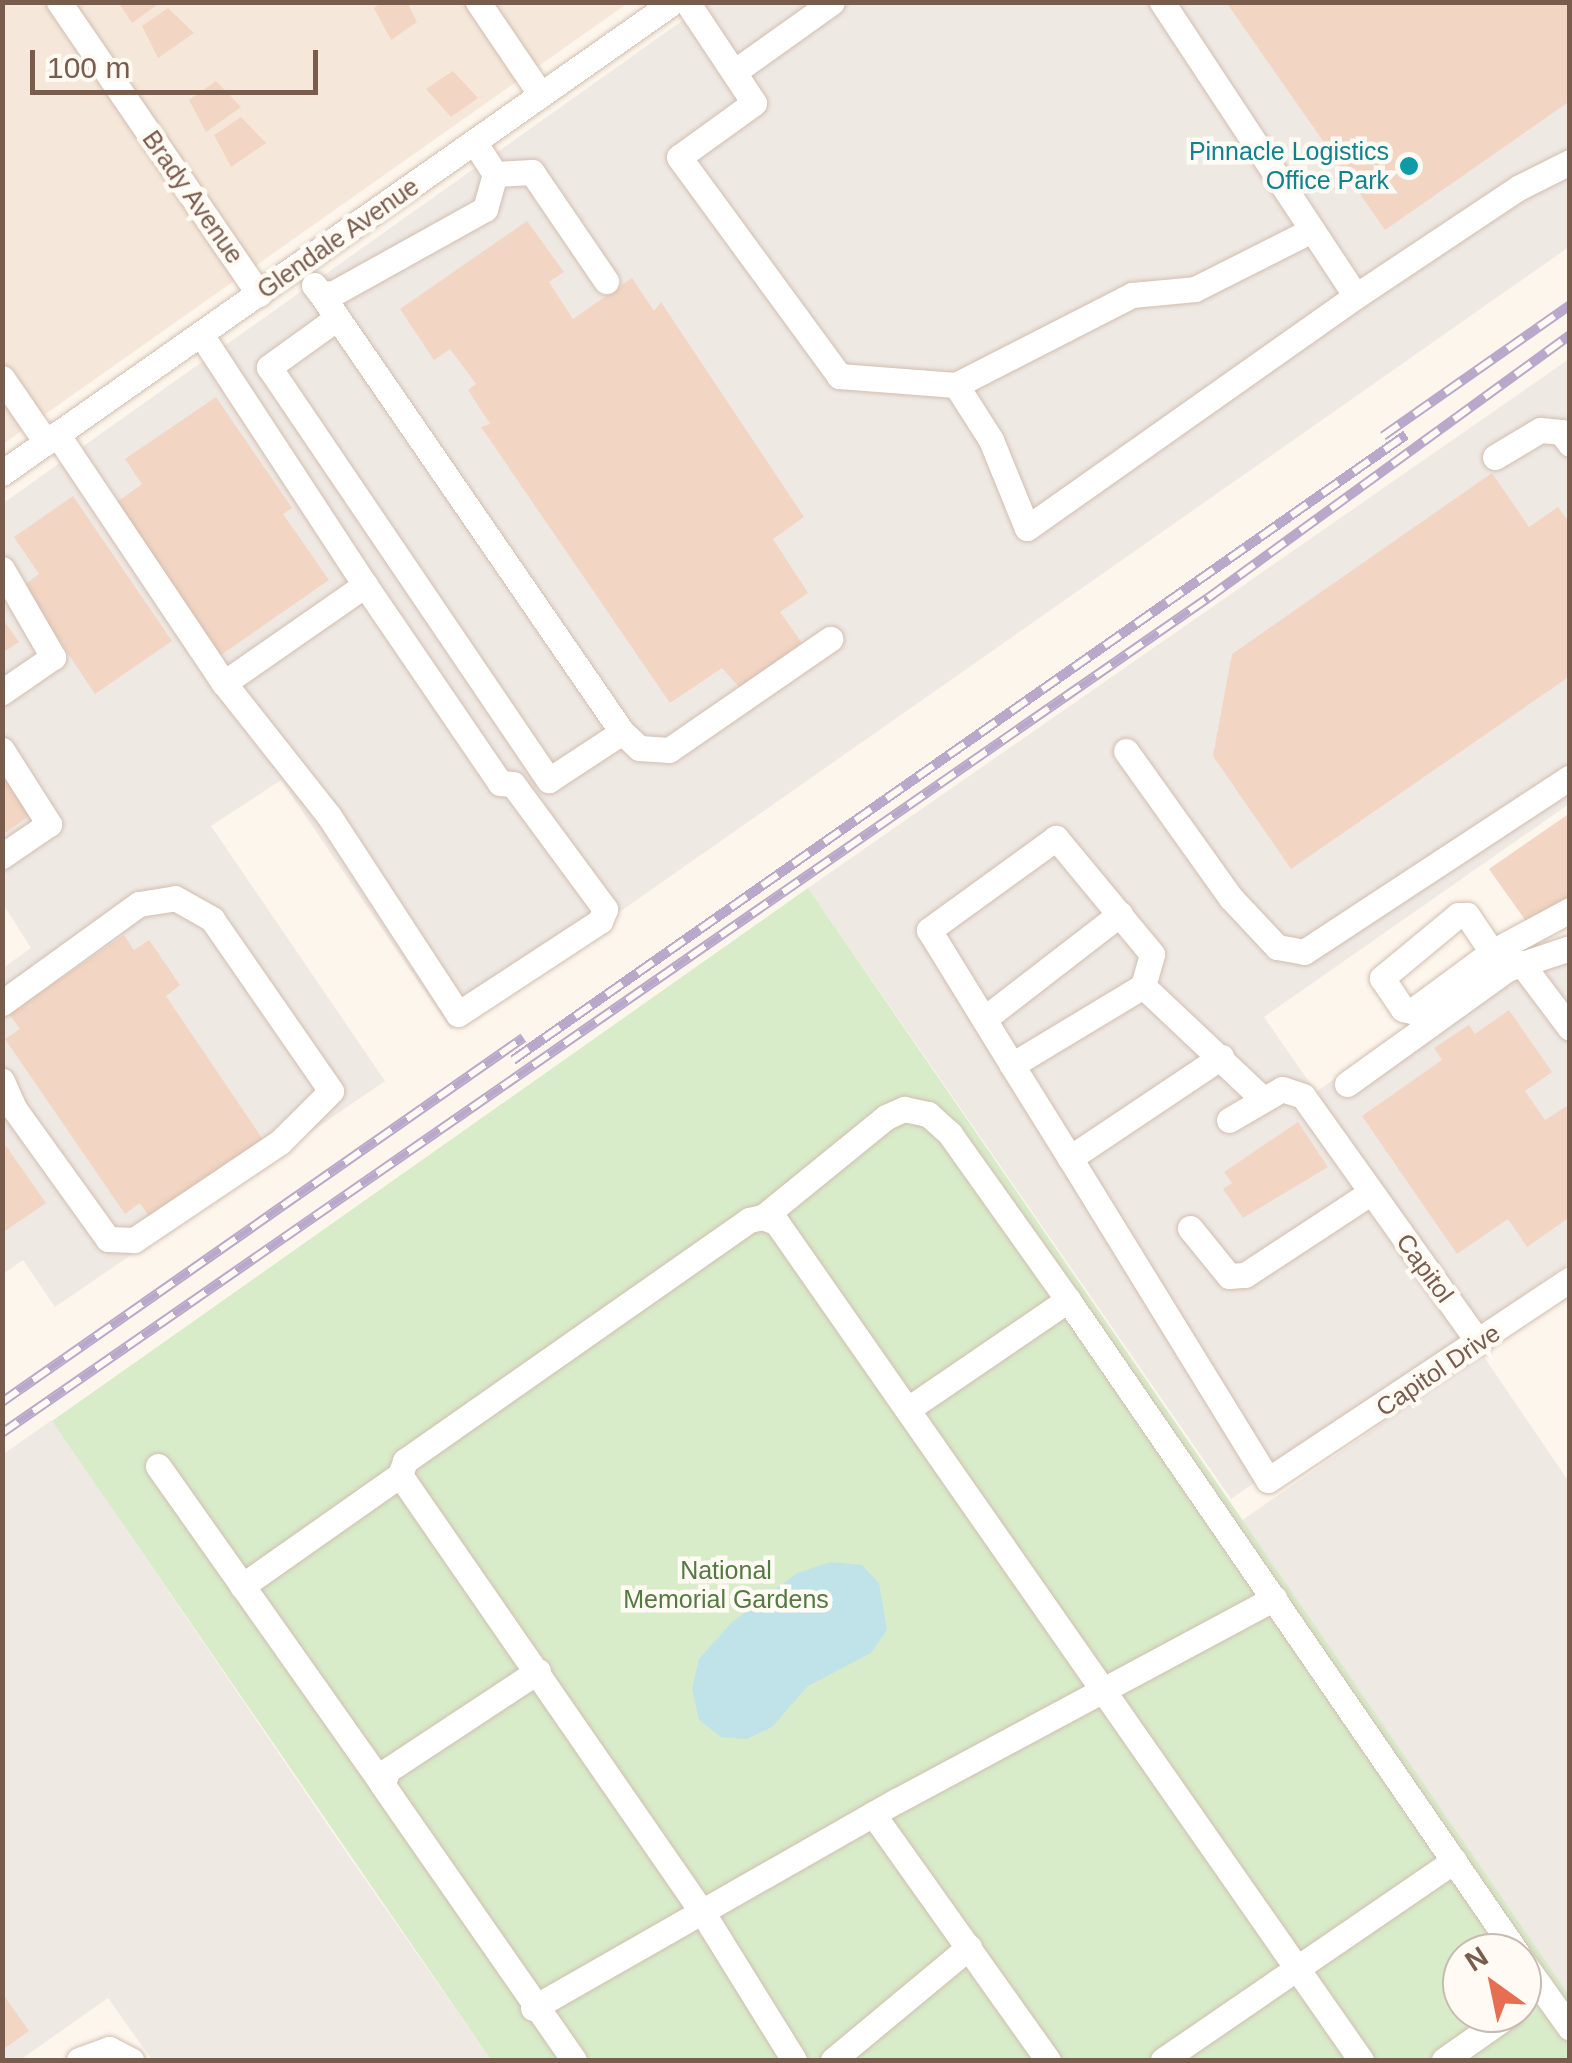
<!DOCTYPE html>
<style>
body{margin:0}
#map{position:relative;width:1572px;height:2063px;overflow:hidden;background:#fdf6ec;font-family:Helvetica,sans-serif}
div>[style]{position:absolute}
.residential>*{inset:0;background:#f5e8da}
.industrial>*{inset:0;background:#efe9e4}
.green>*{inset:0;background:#d8ecc9}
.water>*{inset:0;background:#bfe3e8}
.building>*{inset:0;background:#f3d5c3}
.roads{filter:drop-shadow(0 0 2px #d1beb0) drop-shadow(0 0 2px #d1beb0)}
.minor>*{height:25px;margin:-12.5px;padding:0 12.5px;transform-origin:12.5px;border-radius:12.5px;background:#fff}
.rail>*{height:10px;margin-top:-5px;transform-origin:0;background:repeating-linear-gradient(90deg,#fffaf3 0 19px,#b9a8c9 0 38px);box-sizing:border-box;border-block:2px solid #b9a8c9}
.dots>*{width:28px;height:28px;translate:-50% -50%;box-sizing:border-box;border:5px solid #fffaf3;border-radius:50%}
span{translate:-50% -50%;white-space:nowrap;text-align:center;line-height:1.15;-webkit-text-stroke:9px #fffaf3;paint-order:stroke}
.culture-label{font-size:25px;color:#0d838f}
.right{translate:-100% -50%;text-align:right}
.street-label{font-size:25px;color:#7a5c4d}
.park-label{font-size:25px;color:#537a41}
.frame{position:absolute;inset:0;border:5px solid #7a5c4d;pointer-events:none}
.north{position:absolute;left:1442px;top:1933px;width:100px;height:100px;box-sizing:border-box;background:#fffaf3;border:2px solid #cabbb1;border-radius:50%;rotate:327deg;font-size:28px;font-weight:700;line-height:40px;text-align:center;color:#7a5c4d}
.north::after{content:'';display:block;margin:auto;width:35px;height:45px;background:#e76f51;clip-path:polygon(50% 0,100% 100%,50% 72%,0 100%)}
.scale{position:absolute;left:30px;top:50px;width:288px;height:45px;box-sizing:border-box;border:5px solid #7a5c4d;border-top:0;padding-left:12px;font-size:30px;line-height:35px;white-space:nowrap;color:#7a5c4d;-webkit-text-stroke:8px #fffaf3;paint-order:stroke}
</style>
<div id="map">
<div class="residential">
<i style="clip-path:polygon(3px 3px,628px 3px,3px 444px)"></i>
</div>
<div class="industrial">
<i style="clip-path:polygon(707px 3px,1569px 3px,1569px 247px,451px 1030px,281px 780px,211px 826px,385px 1081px,55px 1307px,23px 1260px,3px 1274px,3px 968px,31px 948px,3px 904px,2px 504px)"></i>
<i style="clip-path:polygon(1569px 359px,1569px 804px,1264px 1017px,1316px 1092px,1536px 938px,1546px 952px,1569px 936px,1569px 1263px,1231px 1499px,808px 888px)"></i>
<i style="clip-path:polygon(1482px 1354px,1569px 1482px,1569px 1995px,1241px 1521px)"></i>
<i style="clip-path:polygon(52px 1420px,337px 1839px,491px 2060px,152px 2060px,108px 1998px,20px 2060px,3px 2060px,2px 1455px)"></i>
</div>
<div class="green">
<i style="clip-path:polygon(evenodd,808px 888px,1569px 1995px,1569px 2060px,491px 2060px,52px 1421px,808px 888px,1462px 1953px,1522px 1953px,1522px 2013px,1462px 2013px,1462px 1953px)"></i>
</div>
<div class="water">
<i style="clip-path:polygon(831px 1562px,862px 1565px,879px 1583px,887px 1630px,871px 1653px,808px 1686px,772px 1727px,747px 1739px,721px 1737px,699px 1720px,692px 1689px,699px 1659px,732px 1622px,797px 1573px)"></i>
</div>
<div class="building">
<i style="clip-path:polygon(118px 2px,161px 2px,132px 23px)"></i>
<i style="clip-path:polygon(382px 2px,407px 2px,417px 22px,391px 40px,374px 8px)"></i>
<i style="clip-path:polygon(1226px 2px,1570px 2px,1570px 101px,1385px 230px)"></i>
<i style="clip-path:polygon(168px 8px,194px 33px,158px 58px,142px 26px)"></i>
<i style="clip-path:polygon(453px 71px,478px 98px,451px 117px,426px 89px)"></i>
<i style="clip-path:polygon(216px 81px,241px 107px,206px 132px,189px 100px)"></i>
<i style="clip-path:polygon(241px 117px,266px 143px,231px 167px,214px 135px)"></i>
<i style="clip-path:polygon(527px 221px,564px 272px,549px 282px,573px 319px,632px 278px,654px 311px,661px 302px,804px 517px,773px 539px,808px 593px,780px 612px,802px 643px,740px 688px,722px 668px,670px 703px,481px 427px,490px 424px,468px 390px,476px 384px,450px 349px,434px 360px,400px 309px)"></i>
<i style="clip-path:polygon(216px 397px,292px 508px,283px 514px,329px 580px,218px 657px,114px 504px,142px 484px,125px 459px)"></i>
<i style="clip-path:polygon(1492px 473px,1529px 527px,1558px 507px,1570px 523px,1570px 676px,1291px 869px,1213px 756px,1232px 654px)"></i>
<i style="clip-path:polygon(73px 496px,172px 641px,95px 694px,23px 586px,39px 574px,14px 537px)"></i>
<i style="clip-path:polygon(2px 618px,19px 642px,2px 653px)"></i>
<i style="clip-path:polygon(2px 763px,36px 811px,2px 835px)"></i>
<i style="clip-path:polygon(1570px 813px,1570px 899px,1530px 927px,1489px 869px)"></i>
<i style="clip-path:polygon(124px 935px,134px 950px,149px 940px,180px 985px,166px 996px,264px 1141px,151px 1219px,140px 1203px,125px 1214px,5px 1039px,20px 1029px,9px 1014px)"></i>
<i style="clip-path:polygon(1509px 1010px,1552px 1072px,1525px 1091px,1545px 1120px,1570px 1104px,1570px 1217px,1527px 1247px,1508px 1219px,1457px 1254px,1362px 1116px,1442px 1060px,1434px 1048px,1469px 1025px,1475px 1034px)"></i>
<i style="clip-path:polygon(1298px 1122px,1328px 1167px,1243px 1218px,1223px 1189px,1232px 1183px,1224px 1172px)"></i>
<i style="clip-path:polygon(6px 1146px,46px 1203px,2px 1233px,2px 1148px)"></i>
<i style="clip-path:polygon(2px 1993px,29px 2031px,2px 2050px)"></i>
</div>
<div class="roads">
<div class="minor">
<i style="left:59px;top:2px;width:354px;rotate:55.6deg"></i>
<i style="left:478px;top:2px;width:112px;rotate:55.9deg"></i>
<i style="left:687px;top:2px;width:121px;rotate:56.4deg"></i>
<i style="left:754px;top:103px;width:92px;rotate:144.2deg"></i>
<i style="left:679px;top:157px;width:271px;rotate:53.8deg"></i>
<i style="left:839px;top:376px;width:117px;rotate:4.4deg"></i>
<i style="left:956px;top:385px;width:65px;rotate:57.5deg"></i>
<i style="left:991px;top:440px;width:95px;rotate:67.8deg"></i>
<i style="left:1027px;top:528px;width:403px;rotate:-35.2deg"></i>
<i style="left:1356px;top:296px;width:195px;rotate:-33.7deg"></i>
<i style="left:1518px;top:188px;width:58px;rotate:-26.6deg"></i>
<i style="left:1162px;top:2px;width:352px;rotate:56.6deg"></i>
<i style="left:734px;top:72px;width:120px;rotate:-35.5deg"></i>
<i style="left:495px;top:174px;width:37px;rotate:-3deg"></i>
<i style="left:532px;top:172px;width:132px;rotate:55.8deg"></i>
<i style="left:314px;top:285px;width:11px;rotate:52deg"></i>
<i style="left:321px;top:294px;width:13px;rotate:-4deg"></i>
<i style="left:334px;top:293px;width:173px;rotate:-29.1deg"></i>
<i style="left:485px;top:209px;width:36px;rotate:-74deg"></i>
<i style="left:495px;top:174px;width:38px;rotate:-123deg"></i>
<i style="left:321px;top:294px;width:531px;rotate:55.5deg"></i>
<i style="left:622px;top:732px;width:23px;rotate:43deg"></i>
<i style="left:639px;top:748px;width:30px;rotate:4deg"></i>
<i style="left:669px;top:750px;width:196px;rotate:-34.6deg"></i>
<i style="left:337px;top:318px;width:84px;rotate:144.2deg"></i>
<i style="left:269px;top:367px;width:499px;rotate:55.9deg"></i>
<i style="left:549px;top:780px;width:87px;rotate:-33.3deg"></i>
<i style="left:2px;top:378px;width:78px;rotate:55.5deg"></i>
<i style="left:956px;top:385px;width:198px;rotate:-27.1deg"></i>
<i style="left:1132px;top:295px;width:63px;rotate:-5.4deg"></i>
<i style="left:1195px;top:289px;width:131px;rotate:-26.8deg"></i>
<i style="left:57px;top:434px;width:300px;rotate:56.2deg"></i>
<i style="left:224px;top:683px;width:172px;rotate:-34.8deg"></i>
<i style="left:365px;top:585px;width:300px;rotate:-123.2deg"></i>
<i style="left:1495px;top:457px;width:52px;rotate:-31deg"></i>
<i style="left:1540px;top:430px;width:21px;rotate:5deg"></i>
<i style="left:1561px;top:432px;width:15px;rotate:53deg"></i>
<i style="left:2px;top:473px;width:820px;rotate:-35.07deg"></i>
<i style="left:2px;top:569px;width:102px;rotate:59.9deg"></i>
<i style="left:53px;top:657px;width:62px;rotate:145.5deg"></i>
<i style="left:224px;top:683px;width:169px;rotate:51.7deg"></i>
<i style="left:329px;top:816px;width:236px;rotate:56.9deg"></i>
<i style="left:458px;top:1014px;width:170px;rotate:-33.2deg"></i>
<i style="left:600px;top:921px;width:13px;rotate:-67deg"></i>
<i style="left:605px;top:909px;width:155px;rotate:-126.4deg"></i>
<i style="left:513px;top:784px;width:13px;rotate:-176deg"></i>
<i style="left:500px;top:783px;width:240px;rotate:-124.3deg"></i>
<i style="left:2px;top:750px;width:88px;rotate:57.6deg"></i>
<i style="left:49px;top:824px;width:57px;rotate:145.8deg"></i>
<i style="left:1126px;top:751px;width:181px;rotate:54.5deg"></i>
<i style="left:1231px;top:898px;width:67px;rotate:46.8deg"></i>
<i style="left:1277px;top:947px;width:27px;rotate:10deg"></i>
<i style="left:1304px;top:952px;width:318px;rotate:-33.3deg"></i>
<i style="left:1492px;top:952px;width:45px;rotate:-124deg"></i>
<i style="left:1467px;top:915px;width:9px;rotate:180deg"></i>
<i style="left:1458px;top:915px;width:99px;rotate:140.3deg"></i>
<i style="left:1382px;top:978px;width:37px;rotate:56deg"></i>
<i style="left:1403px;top:1009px;width:9px;rotate:13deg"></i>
<i style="left:1412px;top:1011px;width:99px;rotate:-36.4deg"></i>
<i style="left:1492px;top:952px;width:89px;rotate:-28.3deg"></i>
<i style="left:1521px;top:963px;width:81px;rotate:53deg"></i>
<i style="left:1143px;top:986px;width:163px;rotate:43.3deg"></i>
<i style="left:2px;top:1003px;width:169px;rotate:-35.9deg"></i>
<i style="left:139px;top:904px;width:36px;rotate:-9deg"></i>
<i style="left:175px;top:898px;width:43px;rotate:29.6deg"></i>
<i style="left:212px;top:919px;width:209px;rotate:55.3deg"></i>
<i style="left:331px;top:1091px;width:72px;rotate:135deg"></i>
<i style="left:280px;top:1142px;width:176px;rotate:146.1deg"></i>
<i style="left:134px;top:1240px;width:26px;rotate:-178deg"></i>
<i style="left:108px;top:1239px;width:161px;rotate:-125.7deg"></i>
<i style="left:14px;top:1108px;width:30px;rotate:-114deg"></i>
<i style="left:984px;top:1019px;width:172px;rotate:-37.7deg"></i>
<i style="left:1012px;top:1065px;width:153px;rotate:-31.1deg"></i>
<i style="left:1143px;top:986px;width:33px;rotate:-74deg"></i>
<i style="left:1152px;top:954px;width:151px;rotate:-129.6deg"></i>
<i style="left:1056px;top:838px;width:157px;rotate:144.1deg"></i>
<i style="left:929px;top:930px;width:158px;rotate:58.4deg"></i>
<i style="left:1012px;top:1065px;width:110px;rotate:58.1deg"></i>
<i style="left:1070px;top:1158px;width:378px;rotate:58.4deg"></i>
<i style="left:1268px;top:1480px;width:363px;rotate:-33.6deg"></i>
<i style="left:1347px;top:1084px;width:197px;rotate:-35.7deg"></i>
<i style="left:1507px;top:969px;width:66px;rotate:-18.4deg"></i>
<i style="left:1229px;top:1120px;width:61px;rotate:-30.3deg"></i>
<i style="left:1282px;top:1089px;width:22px;rotate:18deg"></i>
<i style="left:1303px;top:1096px;width:303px;rotate:54.5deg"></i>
<i style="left:1070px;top:1158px;width:182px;rotate:-33.8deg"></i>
<i style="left:763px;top:1217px;width:159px;rotate:-39.1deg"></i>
<i style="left:886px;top:1117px;width:20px;rotate:-24deg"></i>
<i style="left:904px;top:1109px;width:25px;rotate:12deg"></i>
<i style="left:928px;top:1114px;width:30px;rotate:42deg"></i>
<i style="left:950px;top:1134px;width:204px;rotate:54.6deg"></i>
<i style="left:1190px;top:1228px;width:62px;rotate:50.9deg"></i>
<i style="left:1229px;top:1276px;width:16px;rotate:-4deg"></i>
<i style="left:1245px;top:1275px;width:149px;rotate:-33.3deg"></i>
<i style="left:908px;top:1409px;width:194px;rotate:-34.3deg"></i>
<i style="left:1068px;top:1300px;width:792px;rotate:55.49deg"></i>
<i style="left:158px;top:1466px;width:389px;rotate:54.8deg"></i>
<i style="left:242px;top:1586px;width:193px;rotate:-35.1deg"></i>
<i style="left:538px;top:1671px;width:180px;rotate:146.6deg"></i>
<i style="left:388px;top:1770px;width:15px;rotate:113deg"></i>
<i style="left:382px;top:1784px;width:336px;rotate:55.2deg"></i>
<i style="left:873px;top:1814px;width:302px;rotate:54.6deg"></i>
<i style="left:1522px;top:1961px;width:82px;rotate:54.4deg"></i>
<i style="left:533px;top:2008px;width:420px;rotate:-29.7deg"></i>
<i style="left:898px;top:1800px;width:427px;rotate:-28.2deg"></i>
<i style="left:79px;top:2060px;width:32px;rotate:-20deg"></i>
<i style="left:109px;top:2049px;width:25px;rotate:27deg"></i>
<i style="left:794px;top:2060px;width:171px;rotate:-121.8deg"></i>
<i style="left:704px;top:1915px;width:535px;rotate:-124.64deg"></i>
<i style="left:400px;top:1475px;width:15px;rotate:-70deg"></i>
<i style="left:405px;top:1461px;width:420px;rotate:-35deg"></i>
<i style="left:749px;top:1220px;width:14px;rotate:-12deg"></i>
<i style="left:763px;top:1217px;width:15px;rotate:23deg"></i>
<i style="left:777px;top:1223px;width:1021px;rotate:55.1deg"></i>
<i style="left:833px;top:2060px;width:177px;rotate:-39.7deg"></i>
<i style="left:1163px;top:2060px;width:353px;rotate:-34.4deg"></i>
<i style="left:1444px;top:2060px;width:82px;rotate:-35deg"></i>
</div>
</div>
<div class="rail">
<i style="left:1383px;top:436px;width:228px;rotate:-35deg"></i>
<i style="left:513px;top:1060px;width:1090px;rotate:-34.99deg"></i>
<i style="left:2px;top:1402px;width:636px;rotate:-34.94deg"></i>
<i style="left:2px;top:1433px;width:1467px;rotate:-34.7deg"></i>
<i style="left:1208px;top:598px;width:447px;rotate:-36deg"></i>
</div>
<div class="dots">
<i style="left:1409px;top:166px;background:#0f9aa8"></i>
</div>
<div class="culture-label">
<span class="right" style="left:1389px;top:166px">Pinnacle Logistics<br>Office Park</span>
</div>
<div class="street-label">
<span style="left:193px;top:197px;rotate:55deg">Brady Avenue</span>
<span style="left:338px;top:238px;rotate:-35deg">Glendale Avenue</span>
<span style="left:1425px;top:1268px;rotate:54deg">Capitol</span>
<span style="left:1438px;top:1370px;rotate:-34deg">Capitol Drive</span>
</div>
<div class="park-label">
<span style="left:726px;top:1585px">National<br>Memorial Gardens</span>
</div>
<div class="frame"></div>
<div class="north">N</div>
<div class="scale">100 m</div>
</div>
